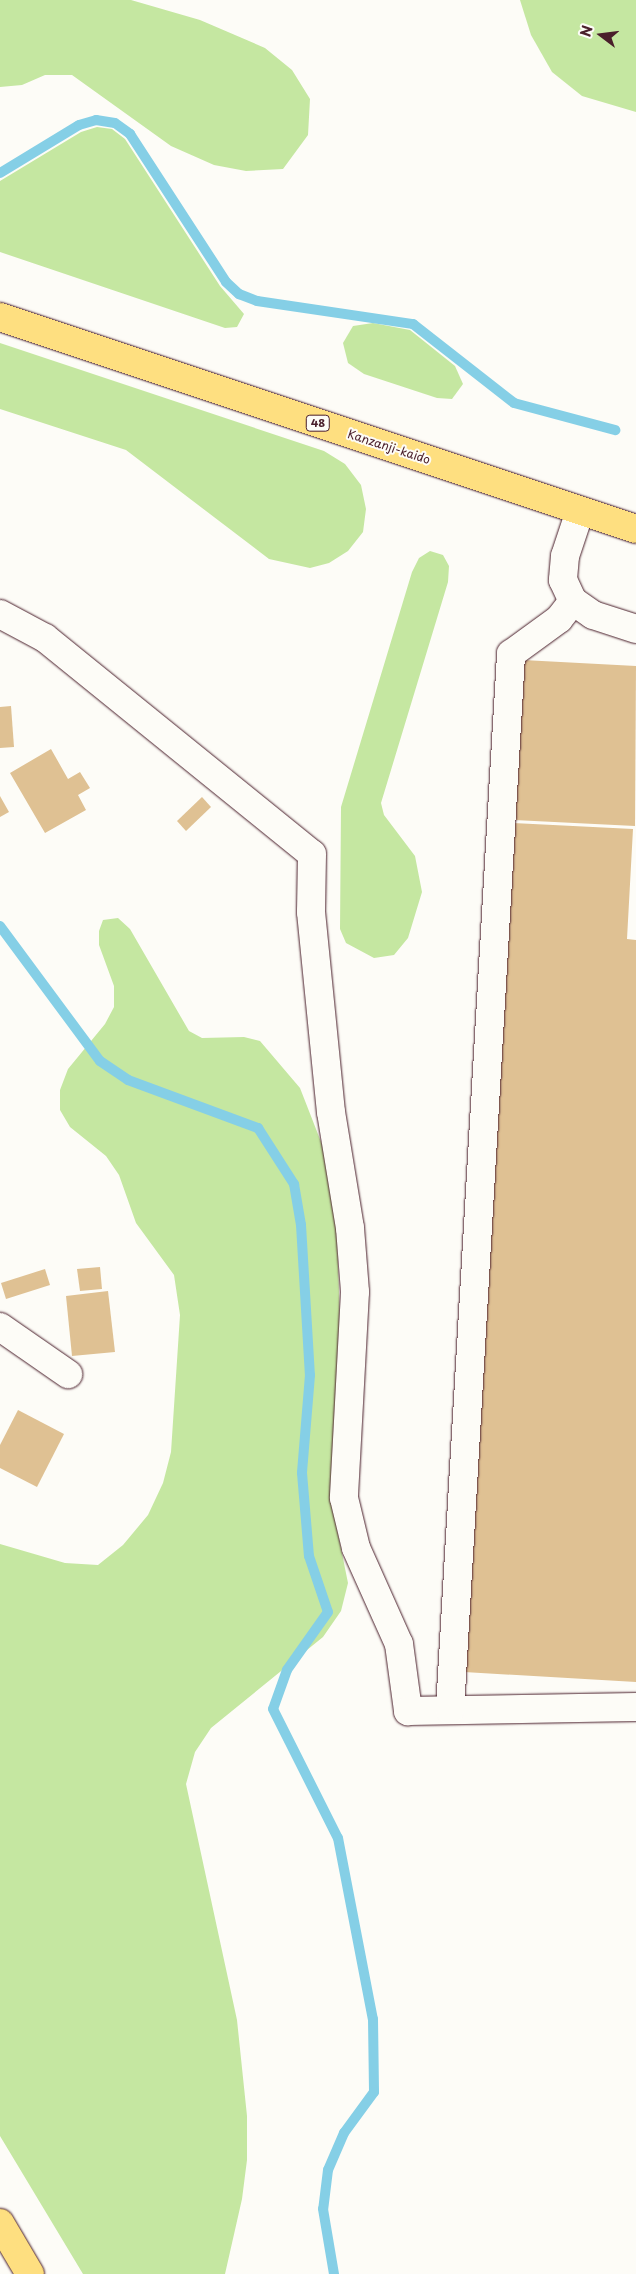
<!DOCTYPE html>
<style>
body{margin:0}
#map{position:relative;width:636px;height:2274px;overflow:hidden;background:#fdfcf7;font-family:"Playpen Sans",sans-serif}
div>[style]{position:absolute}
.green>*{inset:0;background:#c5e7a1}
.stream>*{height:10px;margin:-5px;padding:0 5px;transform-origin:5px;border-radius:5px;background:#85cfe6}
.building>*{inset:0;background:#dfc193}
.roads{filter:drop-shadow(0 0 1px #4a1f2b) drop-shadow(0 0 1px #4a1f2b)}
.street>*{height:28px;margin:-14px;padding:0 14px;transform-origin:14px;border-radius:14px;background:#fdfcf7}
.primary>*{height:28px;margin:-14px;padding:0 14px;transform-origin:14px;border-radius:14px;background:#fedf80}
span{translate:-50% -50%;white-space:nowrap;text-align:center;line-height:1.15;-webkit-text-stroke:4px #fdfcf7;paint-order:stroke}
.shield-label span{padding:1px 4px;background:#fdfcf7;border:1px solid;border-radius:4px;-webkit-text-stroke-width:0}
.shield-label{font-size:11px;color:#4a1f2b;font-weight:700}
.street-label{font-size:12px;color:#4a1f2b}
.north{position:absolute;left:576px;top:10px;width:50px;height:50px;-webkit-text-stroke:4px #fdfcf7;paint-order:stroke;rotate:285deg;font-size:14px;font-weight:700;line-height:20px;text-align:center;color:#4a1f2b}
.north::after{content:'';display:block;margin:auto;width:18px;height:22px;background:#4a1f2b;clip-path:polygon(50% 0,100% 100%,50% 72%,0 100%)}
</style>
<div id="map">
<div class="green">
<i style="clip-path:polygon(0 0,131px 0,200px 20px,265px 48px,292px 70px,310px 99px,308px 135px,283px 169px,246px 171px,214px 165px,171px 146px,72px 75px,45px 75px,22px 85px,0 87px)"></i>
<i style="clip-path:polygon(520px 0,636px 0,636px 112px,582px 96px,552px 72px,531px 35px)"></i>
<i style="clip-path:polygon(97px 127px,112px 129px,125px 139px,220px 286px,244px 314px,237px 327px,225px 328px,0 252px,0 181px,81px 132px)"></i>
<i style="clip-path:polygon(373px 323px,410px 330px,455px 366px,463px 384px,452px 399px,437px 398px,364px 374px,348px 363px,343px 343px,353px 326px)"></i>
<i style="clip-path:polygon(0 343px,324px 451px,345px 464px,361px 485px,366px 509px,363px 532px,348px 551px,329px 563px,310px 568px,269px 559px,126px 450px,0 409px)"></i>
<i style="clip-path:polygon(430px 551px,443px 555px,449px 566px,448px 582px,381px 803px,384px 815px,415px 856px,422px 892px,408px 938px,394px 955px,374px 958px,346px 943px,340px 929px,341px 807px,412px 572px,419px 558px)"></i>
<i style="clip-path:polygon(118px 918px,130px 929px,189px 1031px,202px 1038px,244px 1037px,260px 1041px,300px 1088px,323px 1147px,337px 1230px,341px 1354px,331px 1499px,348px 1583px,341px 1611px,323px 1637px,211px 1728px,195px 1752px,186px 1784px,237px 2020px,247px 2116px,247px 2160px,242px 2199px,225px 2274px,83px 2274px,0 2136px,0 1544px,65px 1563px,98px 1565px,123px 1545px,148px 1515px,163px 1483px,171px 1452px,180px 1315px,174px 1275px,136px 1223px,119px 1175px,106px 1156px,70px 1127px,60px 1110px,60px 1090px,68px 1069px,105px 1024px,114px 1007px,114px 986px,99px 945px,99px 931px,103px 920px)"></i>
</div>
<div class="stream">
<i style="left:0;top:173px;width:92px;rotate:-31.3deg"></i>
<i style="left:79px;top:125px;width:18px;rotate:-16deg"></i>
<i style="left:96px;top:120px;width:19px;rotate:9deg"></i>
<i style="left:115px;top:123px;width:19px;rotate:36deg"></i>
<i style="left:130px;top:134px;width:176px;rotate:57deg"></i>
<i style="left:226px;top:282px;width:18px;rotate:43deg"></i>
<i style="left:239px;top:294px;width:19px;rotate:21deg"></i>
<i style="left:257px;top:301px;width:158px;rotate:8.4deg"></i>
<i style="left:413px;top:324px;width:128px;rotate:38deg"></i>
<i style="left:514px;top:403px;width:105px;rotate:15deg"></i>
<i style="left:0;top:926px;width:168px;rotate:53.5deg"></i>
<i style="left:100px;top:1061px;width:34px;rotate:34deg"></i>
<i style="left:128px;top:1080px;width:139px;rotate:20.3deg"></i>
<i style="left:258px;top:1128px;width:67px;rotate:57.3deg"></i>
<i style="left:294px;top:1184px;width:42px;rotate:80.3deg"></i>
<i style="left:301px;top:1225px;width:150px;rotate:86.6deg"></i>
<i style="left:310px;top:1375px;width:98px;rotate:94.7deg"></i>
<i style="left:302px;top:1473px;width:83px;rotate:85.2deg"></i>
<i style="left:309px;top:1556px;width:59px;rotate:71.3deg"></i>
<i style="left:328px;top:1612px;width:71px;rotate:125.3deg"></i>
<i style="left:287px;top:1670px;width:41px;rotate:109.7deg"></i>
<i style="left:273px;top:1709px;width:144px;rotate:63.3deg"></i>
<i style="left:338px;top:1838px;width:184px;rotate:79.1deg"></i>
<i style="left:373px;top:2019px;width:73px;rotate:89.2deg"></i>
<i style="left:374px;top:2092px;width:51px;rotate:126.2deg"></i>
<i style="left:344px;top:2133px;width:40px;rotate:113.4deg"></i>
<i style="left:328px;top:2170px;width:39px;rotate:97deg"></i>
<i style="left:323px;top:2209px;width:66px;rotate:80.4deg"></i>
</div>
<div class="building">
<i style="clip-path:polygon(523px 660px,636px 666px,635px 826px,514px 820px)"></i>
<i style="clip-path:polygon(11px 706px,14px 747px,0 748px,0 707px)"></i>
<i style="clip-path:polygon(51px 749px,68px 779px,80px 772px,90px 788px,78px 795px,86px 810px,45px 833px,10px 773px)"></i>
<i style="clip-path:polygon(0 796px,9px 812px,0 817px)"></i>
<i style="clip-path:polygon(202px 797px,211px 807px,186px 831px,177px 821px)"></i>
<i style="clip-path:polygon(513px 823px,633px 829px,627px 939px,636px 940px,636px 1682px,464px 1672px)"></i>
<i style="clip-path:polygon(100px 1267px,102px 1289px,80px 1291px,77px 1269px)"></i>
<i style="clip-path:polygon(45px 1269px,50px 1285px,6px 1299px,1px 1283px)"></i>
<i style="clip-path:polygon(108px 1291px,115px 1352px,72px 1356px,66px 1296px)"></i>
<i style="clip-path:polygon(18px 1410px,64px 1434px,37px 1487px,0 1468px,0 1445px)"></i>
</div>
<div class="roads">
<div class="street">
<i style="left:580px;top:511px;width:47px;rotate:108.4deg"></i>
<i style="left:565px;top:556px;width:24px;rotate:95deg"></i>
<i style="left:563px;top:580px;width:23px;rotate:65deg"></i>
<i style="left:573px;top:601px;width:24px;rotate:35deg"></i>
<i style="left:593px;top:615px;width:45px;rotate:18deg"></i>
<i style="left:0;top:614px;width:51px;rotate:28.1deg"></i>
<i style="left:45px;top:638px;width:343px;rotate:39deg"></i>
<i style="left:312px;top:854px;width:58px;rotate:91deg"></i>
<i style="left:311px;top:912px;width:201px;rotate:84.3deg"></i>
<i style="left:331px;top:1112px;width:118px;rotate:80.7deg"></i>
<i style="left:350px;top:1228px;width:64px;rotate:85.5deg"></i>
<i style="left:355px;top:1292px;width:206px;rotate:93.1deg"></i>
<i style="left:344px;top:1498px;width:51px;rotate:76.5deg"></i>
<i style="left:356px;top:1548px;width:105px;rotate:65.9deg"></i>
<i style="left:399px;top:1644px;width:68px;rotate:82.3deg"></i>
<i style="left:408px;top:1711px;width:228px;rotate:-1deg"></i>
<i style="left:0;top:1327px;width:83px;rotate:34.7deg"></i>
<i style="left:450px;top:1710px;width:1058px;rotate:-86.69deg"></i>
<i style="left:511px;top:654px;width:59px;rotate:-36.1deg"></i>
<i style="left:559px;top:619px;width:23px;rotate:-52deg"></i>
</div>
<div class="primary">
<i style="left:0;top:317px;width:670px;rotate:18.43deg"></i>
<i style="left:0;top:2223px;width:59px;rotate:59.5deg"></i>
</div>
</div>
<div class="shield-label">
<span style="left:318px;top:423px">48</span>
</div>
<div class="street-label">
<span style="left:389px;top:447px;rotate:18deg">Kanzanji-kaido</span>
</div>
<div class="north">N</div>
</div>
